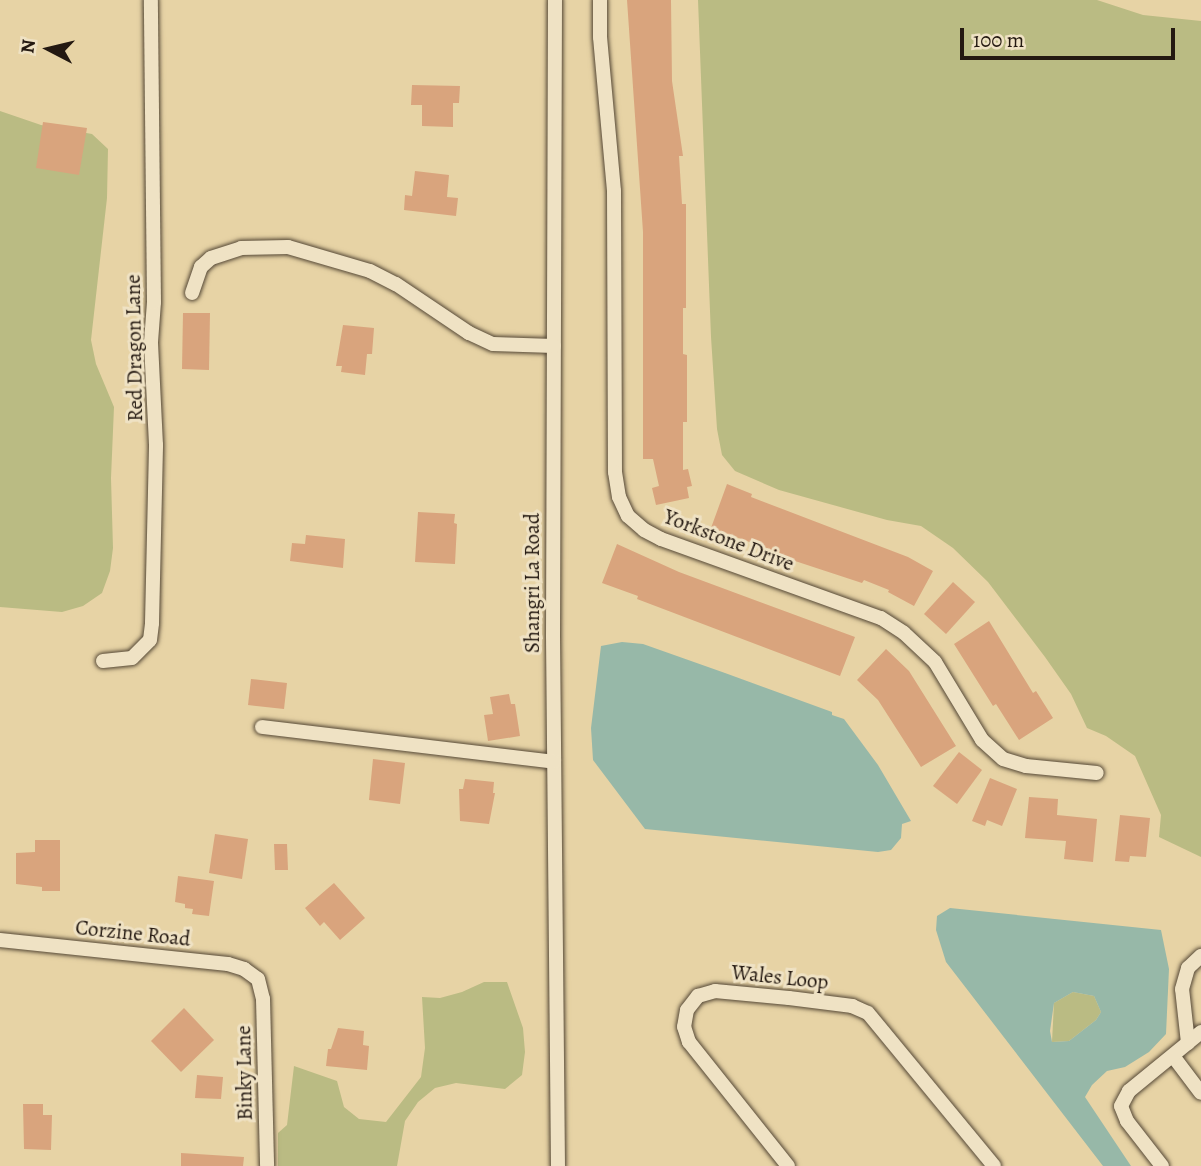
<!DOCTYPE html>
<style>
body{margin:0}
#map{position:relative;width:1201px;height:1166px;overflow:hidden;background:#e7d3a5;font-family:Alegreya,serif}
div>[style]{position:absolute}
.green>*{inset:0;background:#babb83}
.water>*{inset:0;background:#97b8a8}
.building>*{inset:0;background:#d9a47d}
.roads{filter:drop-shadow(0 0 2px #554836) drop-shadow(0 0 2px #554836)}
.minor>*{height:14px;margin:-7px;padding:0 7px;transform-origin:7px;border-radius:7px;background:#efe2c4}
span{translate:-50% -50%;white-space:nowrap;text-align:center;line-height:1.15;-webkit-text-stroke:6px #efe2c4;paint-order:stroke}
.street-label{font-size:21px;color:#241911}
.north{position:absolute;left:14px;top:14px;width:70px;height:70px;-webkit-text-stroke:5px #efe2c4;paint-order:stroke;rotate:277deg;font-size:19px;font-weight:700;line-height:28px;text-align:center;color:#241911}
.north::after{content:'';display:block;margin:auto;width:24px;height:32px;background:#241911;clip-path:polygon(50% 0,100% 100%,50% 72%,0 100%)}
.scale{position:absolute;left:960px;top:28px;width:215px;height:32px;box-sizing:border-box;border:4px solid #241911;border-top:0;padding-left:9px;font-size:21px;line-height:24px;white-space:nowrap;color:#241911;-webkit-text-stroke:5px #efe2c4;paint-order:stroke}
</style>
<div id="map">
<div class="green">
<i style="clip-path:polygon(698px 0,1097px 0,1143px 15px,1201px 21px,1201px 857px,1159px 837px,1161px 815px,1135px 756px,1106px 736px,1087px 728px,1071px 694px,1045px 657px,988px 582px,953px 548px,921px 526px,887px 520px,779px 490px,735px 471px,722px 455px,717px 429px,711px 337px)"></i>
<i style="clip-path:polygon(0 111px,41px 125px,92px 134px,108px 149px,107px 198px,91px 340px,96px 364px,114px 407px,111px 478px,113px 548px,110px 571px,102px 593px,83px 606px,62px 612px,0 607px)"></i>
<i style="clip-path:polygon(484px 982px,507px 982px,523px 1028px,525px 1052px,522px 1075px,505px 1089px,456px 1083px,435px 1088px,418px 1102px,405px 1121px,397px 1166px,278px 1166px,278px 1133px,287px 1125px,294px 1066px,337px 1081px,344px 1107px,359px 1119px,386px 1122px,421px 1077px,425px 1048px,422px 997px,440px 998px,462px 992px)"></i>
<i style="clip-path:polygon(1073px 992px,1094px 996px,1101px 1012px,1096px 1020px,1069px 1041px,1052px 1042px,1054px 1003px)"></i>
</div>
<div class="water">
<i style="clip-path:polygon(622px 642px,643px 644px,725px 673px,832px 712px,832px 715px,844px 719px,878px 765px,911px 821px,902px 824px,901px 838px,891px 850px,878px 852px,645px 829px,593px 760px,591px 728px,601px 646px)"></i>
<i style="clip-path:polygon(evenodd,950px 908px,1161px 930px,1169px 969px,1166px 1034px,1149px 1052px,1125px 1067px,1107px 1071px,1092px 1085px,1085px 1097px,1131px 1166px,1103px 1166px,946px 962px,936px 930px,937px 916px,950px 908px,1073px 992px,1094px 996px,1101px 1012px,1096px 1020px,1069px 1041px,1052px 1042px,1050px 1031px,1054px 1003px,1073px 992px)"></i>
</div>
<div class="building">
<i style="clip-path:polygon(627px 0,671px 0,672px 81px,683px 156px,679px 156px,682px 204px,686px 204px,686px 308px,683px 308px,683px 354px,687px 355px,687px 422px,683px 422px,683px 470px,688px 469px,692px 486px,687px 487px,689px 498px,656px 505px,652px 488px,659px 486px,653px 459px,643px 459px,643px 232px)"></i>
<i style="clip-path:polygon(412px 85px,460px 86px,459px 103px,453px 103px,453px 127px,422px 126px,422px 105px,411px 105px)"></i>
<i style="clip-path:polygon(43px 122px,87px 128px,79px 175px,36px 168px)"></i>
<i style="clip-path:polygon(415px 171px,449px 175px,447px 197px,458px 198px,456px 216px,404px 210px,405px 195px,412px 196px)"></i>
<i style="clip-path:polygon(183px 313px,210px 313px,209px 370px,182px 369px)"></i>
<i style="clip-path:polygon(343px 325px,374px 328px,372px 354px,367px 354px,365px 375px,341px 372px,342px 366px,336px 366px)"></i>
<i style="clip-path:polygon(727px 484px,752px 494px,751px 497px,908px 557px,933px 571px,914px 606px,888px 592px,889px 590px,864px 580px,862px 583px,795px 561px,779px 555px,780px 553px,711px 528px)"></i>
<i style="clip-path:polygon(418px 512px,455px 514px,454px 523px,457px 524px,455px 564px,415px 562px)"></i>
<i style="clip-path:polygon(306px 535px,345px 539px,343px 568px,290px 561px,292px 543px,305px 544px)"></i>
<i style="clip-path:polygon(617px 544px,679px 572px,855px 637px,840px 676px,637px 599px,638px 596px,602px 583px)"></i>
<i style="clip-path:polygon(953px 582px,975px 602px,946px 634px,924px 614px)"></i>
<i style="clip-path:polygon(989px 621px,1033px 693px,1036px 691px,1053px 718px,1019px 740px,996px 704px,993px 706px,954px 644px)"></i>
<i style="clip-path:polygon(886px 649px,909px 671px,956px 746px,921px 767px,878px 700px,857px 680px)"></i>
<i style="clip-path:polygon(251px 679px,287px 683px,284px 709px,248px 705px)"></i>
<i style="clip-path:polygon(509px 694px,511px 704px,515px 704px,520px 736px,488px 741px,484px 715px,493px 714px,490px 697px)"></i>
<i style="clip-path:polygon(959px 752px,982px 770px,957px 804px,933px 786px)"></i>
<i style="clip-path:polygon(373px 759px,405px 763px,400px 804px,369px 800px)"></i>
<i style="clip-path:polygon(990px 778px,1017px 789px,1002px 826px,987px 820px,985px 826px,972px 821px)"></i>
<i style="clip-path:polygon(465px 779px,494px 782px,493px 793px,495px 793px,489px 824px,460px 821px,459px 789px,463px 789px)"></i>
<i style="clip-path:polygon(1029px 797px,1058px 799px,1057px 815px,1097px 819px,1093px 862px,1064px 859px,1066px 841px,1025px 838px)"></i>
<i style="clip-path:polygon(1120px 815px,1150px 818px,1146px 857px,1130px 856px,1129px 862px,1115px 861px)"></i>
<i style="clip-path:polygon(215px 834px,248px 839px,242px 879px,209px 873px)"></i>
<i style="clip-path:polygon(35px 840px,60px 840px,60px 891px,42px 891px,42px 887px,16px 884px,16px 853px,35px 852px)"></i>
<i style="clip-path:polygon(274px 844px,287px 844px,288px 870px,275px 870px)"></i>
<i style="clip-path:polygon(178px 876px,214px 881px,209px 916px,192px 914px,193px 909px,185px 908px,185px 904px,175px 902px)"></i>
<i style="clip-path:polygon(334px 883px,365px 918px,340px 940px,324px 922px,320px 926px,305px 908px)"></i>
<i style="clip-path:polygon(184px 1008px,214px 1040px,181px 1072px,151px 1041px)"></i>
<i style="clip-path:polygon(338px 1028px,364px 1031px,363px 1045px,369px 1046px,367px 1070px,326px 1066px,328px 1049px,331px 1049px)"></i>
<i style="clip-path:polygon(197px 1075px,223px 1077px,221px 1099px,195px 1098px)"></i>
<i style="clip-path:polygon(23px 1104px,43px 1104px,43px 1115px,52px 1115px,51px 1150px,24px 1149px)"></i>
<i style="clip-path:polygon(181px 1153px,244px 1157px,243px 1166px,181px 1166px)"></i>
</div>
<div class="roads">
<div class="minor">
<i style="left:555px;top:0;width:636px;rotate:90.18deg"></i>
<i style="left:553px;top:636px;width:530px;rotate:89.46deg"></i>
<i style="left:600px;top:0;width:37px;rotate:90deg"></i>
<i style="left:600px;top:37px;width:155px;rotate:84.8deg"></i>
<i style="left:614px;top:191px;width:281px;rotate:89.8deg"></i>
<i style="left:615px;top:472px;width:25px;rotate:81deg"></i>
<i style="left:619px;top:497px;width:21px;rotate:65deg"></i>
<i style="left:628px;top:516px;width:21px;rotate:41deg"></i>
<i style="left:644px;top:530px;width:19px;rotate:28deg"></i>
<i style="left:661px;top:539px;width:234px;rotate:19.8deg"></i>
<i style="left:881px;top:618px;width:27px;rotate:33deg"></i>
<i style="left:904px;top:633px;width:42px;rotate:43.1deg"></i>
<i style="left:935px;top:662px;width:91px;rotate:58.9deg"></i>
<i style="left:982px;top:740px;width:28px;rotate:42deg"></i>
<i style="left:1003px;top:759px;width:24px;rotate:17deg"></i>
<i style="left:1026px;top:766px;width:71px;rotate:5.6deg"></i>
<i style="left:192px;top:293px;width:28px;rotate:-71deg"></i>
<i style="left:201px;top:267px;width:13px;rotate:-42deg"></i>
<i style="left:211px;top:258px;width:32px;rotate:-18deg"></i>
<i style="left:241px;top:248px;width:47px;rotate:-1.2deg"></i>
<i style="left:288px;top:247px;width:85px;rotate:16.3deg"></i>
<i style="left:370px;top:271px;width:29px;rotate:27deg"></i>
<i style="left:396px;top:284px;width:88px;rotate:33.9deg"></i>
<i style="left:469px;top:333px;width:26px;rotate:25deg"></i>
<i style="left:493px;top:344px;width:61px;rotate:1.9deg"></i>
<i style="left:103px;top:661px;width:29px;rotate:-6deg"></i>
<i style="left:132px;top:658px;width:25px;rotate:-45deg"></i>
<i style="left:150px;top:640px;width:17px;rotate:-83deg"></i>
<i style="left:152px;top:623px;width:178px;rotate:-88.7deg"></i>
<i style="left:156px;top:445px;width:103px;rotate:-92.8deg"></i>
<i style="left:151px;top:342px;width:40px;rotate:-85.7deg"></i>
<i style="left:154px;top:302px;width:302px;rotate:-90.6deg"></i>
<i style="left:262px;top:727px;width:294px;rotate:6.8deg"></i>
<i style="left:0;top:940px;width:229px;rotate:6deg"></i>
<i style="left:228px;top:964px;width:17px;rotate:17deg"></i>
<i style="left:244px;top:969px;width:17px;rotate:36deg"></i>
<i style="left:258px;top:979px;width:21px;rotate:76deg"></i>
<i style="left:263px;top:999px;width:167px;rotate:88.6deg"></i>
<i style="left:1188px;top:1043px;width:54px;rotate:-96.3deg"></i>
<i style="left:1182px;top:989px;width:22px;rotate:-74deg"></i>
<i style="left:1188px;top:968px;width:18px;rotate:-43deg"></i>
<i style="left:1173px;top:1056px;width:46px;rotate:52.9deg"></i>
<i style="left:788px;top:1166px;width:159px;rotate:-128.6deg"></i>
<i style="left:689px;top:1042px;width:16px;rotate:-108deg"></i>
<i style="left:684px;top:1027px;width:17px;rotate:-80deg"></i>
<i style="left:687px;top:1010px;width:18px;rotate:-52deg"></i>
<i style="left:698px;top:996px;width:18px;rotate:-16deg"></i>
<i style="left:715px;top:991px;width:74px;rotate:5.4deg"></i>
<i style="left:789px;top:998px;width:64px;rotate:7.2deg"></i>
<i style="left:852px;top:1006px;width:17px;rotate:24deg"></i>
<i style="left:868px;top:1013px;width:198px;rotate:50.5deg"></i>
<i style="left:1162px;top:1166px;width:57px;rotate:-127.9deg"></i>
<i style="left:1127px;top:1121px;width:16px;rotate:-112deg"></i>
<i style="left:1121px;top:1106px;width:17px;rotate:-62deg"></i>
<i style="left:1129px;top:1091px;width:93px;rotate:-39.3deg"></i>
</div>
</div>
<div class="street-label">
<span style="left:134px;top:348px;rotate:-91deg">Red Dragon Lane</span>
<span style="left:729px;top:540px;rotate:21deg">Yorkstone Drive</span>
<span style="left:532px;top:583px;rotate:-90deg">Shangri La Road</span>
<span style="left:133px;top:933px;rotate:6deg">Corzine Road</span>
<span style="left:780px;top:977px;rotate:6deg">Wales Loop</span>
<span style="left:244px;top:1073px;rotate:-91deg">Binky Lane</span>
</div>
<div class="north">N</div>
<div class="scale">100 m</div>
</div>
